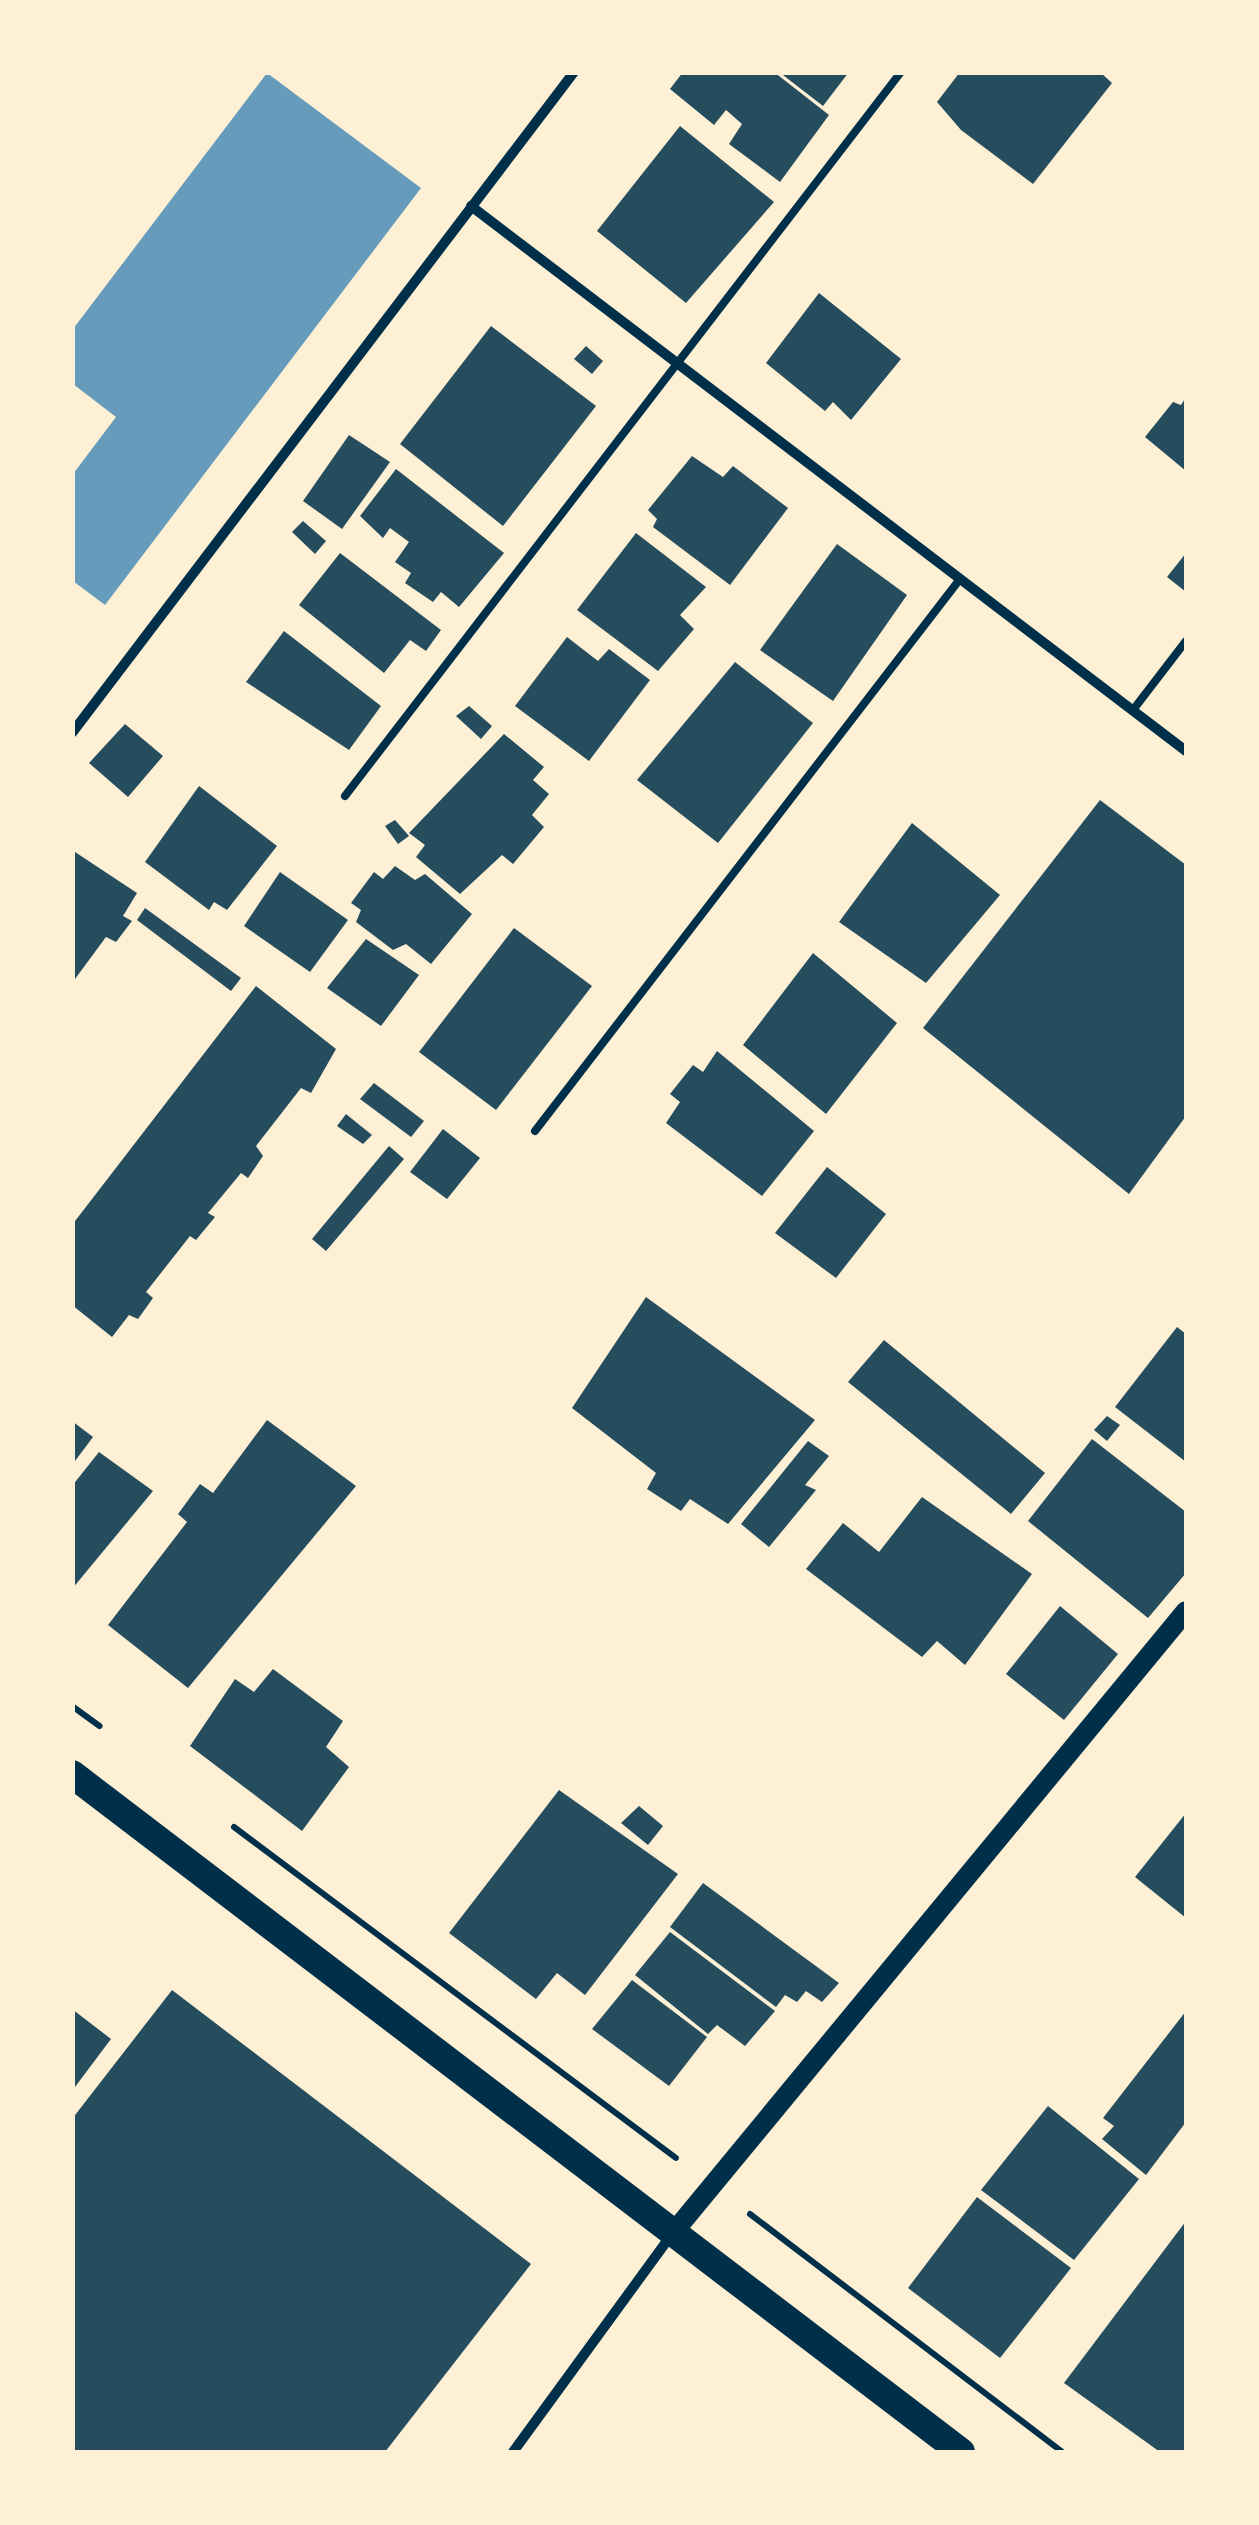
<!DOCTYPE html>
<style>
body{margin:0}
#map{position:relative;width:1259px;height:2525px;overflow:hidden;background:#fdf0d5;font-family:"Public Sans",sans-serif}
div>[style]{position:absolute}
.water>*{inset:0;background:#669bbc}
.building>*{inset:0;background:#264d5e}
.path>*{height:6px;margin:-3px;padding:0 3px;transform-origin:3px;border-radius:3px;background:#003049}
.service>*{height:8px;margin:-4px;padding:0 4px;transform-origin:4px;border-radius:4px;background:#003049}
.minor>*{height:10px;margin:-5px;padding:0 5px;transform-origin:5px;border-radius:5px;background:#003049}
.secondary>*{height:20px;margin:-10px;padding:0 10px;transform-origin:10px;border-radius:10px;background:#003049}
.trunk>*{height:28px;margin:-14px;padding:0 14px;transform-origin:14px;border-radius:14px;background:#003049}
span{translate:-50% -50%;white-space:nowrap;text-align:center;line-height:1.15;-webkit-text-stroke:8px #fdf0d5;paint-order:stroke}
.frame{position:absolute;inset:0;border:75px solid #fdf0d5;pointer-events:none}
</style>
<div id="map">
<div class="water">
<i style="clip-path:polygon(267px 73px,421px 188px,105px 605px,73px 581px,73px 474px,116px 417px,73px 384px,73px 329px)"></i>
</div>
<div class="building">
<i style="clip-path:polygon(683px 72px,774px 72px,829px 115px,780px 182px,729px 144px,742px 124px,726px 110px,714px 125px,670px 89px)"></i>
<i style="clip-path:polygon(779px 72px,849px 72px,823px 106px)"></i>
<i style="clip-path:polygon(960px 72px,1100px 72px,1112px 83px,1033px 184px,961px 130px,937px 102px)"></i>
<i style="clip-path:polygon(680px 126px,774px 202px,686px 303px,597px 231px)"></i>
<i style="clip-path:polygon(819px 293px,901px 359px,851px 420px,833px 402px,825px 411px,766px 363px)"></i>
<i style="clip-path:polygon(491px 326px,596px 406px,503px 526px,400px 444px)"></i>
<i style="clip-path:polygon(586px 346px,603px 361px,592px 374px,574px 359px)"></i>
<i style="clip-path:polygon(1186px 397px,1186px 471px,1145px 437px,1173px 402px,1181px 405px)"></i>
<i style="clip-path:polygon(349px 435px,390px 462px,342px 529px,303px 501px)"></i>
<i style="clip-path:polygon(692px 456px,723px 477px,733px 466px,788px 508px,730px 585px,653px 527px,657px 519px,648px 510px)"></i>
<i style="clip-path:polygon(396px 469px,504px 553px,459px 607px,441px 592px,433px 602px,405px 583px,411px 573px,395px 562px,409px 542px,390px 528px,383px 538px,360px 516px)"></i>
<i style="clip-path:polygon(303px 521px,326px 541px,315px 554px,292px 532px)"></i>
<i style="clip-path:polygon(636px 533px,706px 587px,680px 615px,694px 629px,658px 671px,577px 610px)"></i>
<i style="clip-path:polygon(837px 544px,907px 595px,833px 701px,760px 650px)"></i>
<i style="clip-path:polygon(340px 553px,441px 630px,426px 651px,410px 640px,384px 673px,299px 605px)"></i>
<i style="clip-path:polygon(1186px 553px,1186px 592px,1167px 577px)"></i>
<i style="clip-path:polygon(284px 631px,381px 706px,349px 750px,246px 682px)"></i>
<i style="clip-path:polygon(567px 637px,598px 661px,609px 649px,650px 680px,589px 761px,515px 706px)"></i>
<i style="clip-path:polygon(735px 662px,813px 723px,718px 843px,637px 780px)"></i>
<i style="clip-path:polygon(469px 706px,492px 726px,481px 739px,456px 716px)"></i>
<i style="clip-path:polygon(125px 724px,163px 756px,128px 797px,89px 763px)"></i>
<i style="clip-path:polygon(504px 734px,544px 767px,533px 780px,549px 794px,532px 815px,544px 827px,513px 864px,502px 855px,460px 894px,416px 857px,425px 845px,409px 833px)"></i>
<i style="clip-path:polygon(199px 786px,277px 846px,227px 910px,214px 902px,209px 910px,145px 862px)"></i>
<i style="clip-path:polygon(1100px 800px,1186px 865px,1186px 1116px,1129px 1194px,923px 1028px)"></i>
<i style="clip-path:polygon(395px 820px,409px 836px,398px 844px,385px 826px)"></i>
<i style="clip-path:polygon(912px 823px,1000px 895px,926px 983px,839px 922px)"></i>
<i style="clip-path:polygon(72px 850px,137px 893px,123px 916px,132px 921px,116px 942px,106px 937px,72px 983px)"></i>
<i style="clip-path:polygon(395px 866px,415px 880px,425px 874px,472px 914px,431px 964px,406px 944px,393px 950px,356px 922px,361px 910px,351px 903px,374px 872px,383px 879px)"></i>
<i style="clip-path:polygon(280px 872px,348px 920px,310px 972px,244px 926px)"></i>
<i style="clip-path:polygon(145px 908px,241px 978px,231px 991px,137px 920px)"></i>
<i style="clip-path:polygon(514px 928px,592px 986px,496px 1110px,419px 1052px)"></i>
<i style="clip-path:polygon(366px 939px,419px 975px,381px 1026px,327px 988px)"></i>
<i style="clip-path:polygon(813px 953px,897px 1023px,826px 1114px,743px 1045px)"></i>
<i style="clip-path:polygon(256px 986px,336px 1049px,311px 1093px,301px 1088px,256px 1146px,263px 1156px,248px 1178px,241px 1173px,208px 1213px,215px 1217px,196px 1240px,190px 1236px,146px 1292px,153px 1298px,138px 1319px,129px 1315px,112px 1337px,72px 1305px,72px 1225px)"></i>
<i style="clip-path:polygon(717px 1051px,814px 1131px,762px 1196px,666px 1123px,680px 1102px,670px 1094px,693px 1065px,703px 1072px)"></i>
<i style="clip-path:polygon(374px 1083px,424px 1121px,411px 1137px,360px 1099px)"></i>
<i style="clip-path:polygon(346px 1114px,372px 1135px,363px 1144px,337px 1126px)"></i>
<i style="clip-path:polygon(443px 1129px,480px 1158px,447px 1199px,410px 1172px)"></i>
<i style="clip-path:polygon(389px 1146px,404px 1159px,326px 1251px,312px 1239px)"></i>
<i style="clip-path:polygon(827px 1167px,886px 1214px,836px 1278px,775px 1233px)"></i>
<i style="clip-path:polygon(646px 1297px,815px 1420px,728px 1524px,690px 1499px,681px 1511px,647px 1489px,656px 1473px,572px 1408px)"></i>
<i style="clip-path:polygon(1177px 1327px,1186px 1334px,1186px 1462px,1115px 1407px)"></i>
<i style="clip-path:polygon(884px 1340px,1045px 1473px,1011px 1514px,848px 1382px)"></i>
<i style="clip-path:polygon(1107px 1416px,1120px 1425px,1107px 1441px,1094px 1430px)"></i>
<i style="clip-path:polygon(267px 1420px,356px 1486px,188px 1688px,108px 1625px,187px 1522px,178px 1514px,200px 1484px,213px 1493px)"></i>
<i style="clip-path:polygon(72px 1421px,93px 1437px,72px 1465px)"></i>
<i style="clip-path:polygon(1092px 1439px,1186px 1512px,1186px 1573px,1148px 1618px,1028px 1521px)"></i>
<i style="clip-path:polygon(808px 1441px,829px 1456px,805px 1485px,816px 1490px,769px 1547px,741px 1524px)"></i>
<i style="clip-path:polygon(99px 1452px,153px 1491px,72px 1589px,72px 1486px)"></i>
<i style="clip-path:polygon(922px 1497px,1032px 1574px,965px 1665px,937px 1641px,922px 1657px,806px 1569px,843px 1523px,879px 1552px)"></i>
<i style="clip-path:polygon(1060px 1606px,1118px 1654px,1064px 1720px,1006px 1674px)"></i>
<i style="clip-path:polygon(273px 1669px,343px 1721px,326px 1747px,349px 1767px,302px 1831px,190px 1746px,235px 1679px,254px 1692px)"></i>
<i style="clip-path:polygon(559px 1790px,678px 1874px,585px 1995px,557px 1973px,536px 1999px,449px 1933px)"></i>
<i style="clip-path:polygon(639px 1806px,663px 1826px,648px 1845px,621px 1823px)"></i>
<i style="clip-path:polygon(1186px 1813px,1186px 1918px,1135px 1877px)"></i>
<i style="clip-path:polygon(703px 1883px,839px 1983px,822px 2002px,806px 1991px,797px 2002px,785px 1995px,776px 2007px,670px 1927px)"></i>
<i style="clip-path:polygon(670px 1932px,775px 2011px,745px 2046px,717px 2025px,708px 2034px,635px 1975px)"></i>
<i style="clip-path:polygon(632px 1980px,707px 2037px,669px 2086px,592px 2029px)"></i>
<i style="clip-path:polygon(172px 1990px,531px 2264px,385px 2452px,72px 2452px,72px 2119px)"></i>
<i style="clip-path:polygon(72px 2009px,111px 2039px,72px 2091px)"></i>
<i style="clip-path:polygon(1186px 2011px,1186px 2122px,1146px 2175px,1102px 2139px,1114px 2126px,1103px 2118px)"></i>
<i style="clip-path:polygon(1048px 2106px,1139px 2179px,1074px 2260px,981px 2190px)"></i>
<i style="clip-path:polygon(977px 2197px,1071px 2268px,1000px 2358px,908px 2288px)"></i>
<i style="clip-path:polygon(1186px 2221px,1186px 2452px,1160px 2452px,1064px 2383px)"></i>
</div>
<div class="path">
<i style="left:72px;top:1706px;width:34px;rotate:36deg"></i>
<i style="left:234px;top:1827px;width:552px;rotate:36.83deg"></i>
<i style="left:750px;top:2214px;width:392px;rotate:37.3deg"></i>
</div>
<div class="service">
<i style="left:1133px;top:710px;width:87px;rotate:-52.5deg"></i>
<i style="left:345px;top:796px;width:913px;rotate:-52.48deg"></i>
<i style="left:535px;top:1131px;width:697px;rotate:-52.41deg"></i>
</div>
<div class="minor">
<i style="left:471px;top:206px;width:899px;rotate:37.32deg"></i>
<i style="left:72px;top:733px;width:830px;rotate:-52.78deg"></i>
<i style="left:513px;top:2452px;width:268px;rotate:-53.9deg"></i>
</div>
<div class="secondary">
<i style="left:673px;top:2233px;width:806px;rotate:-50.49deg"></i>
</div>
<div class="trunk">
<i style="left:72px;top:1774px;width:1118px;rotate:37.33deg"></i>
</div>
<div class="frame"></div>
</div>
